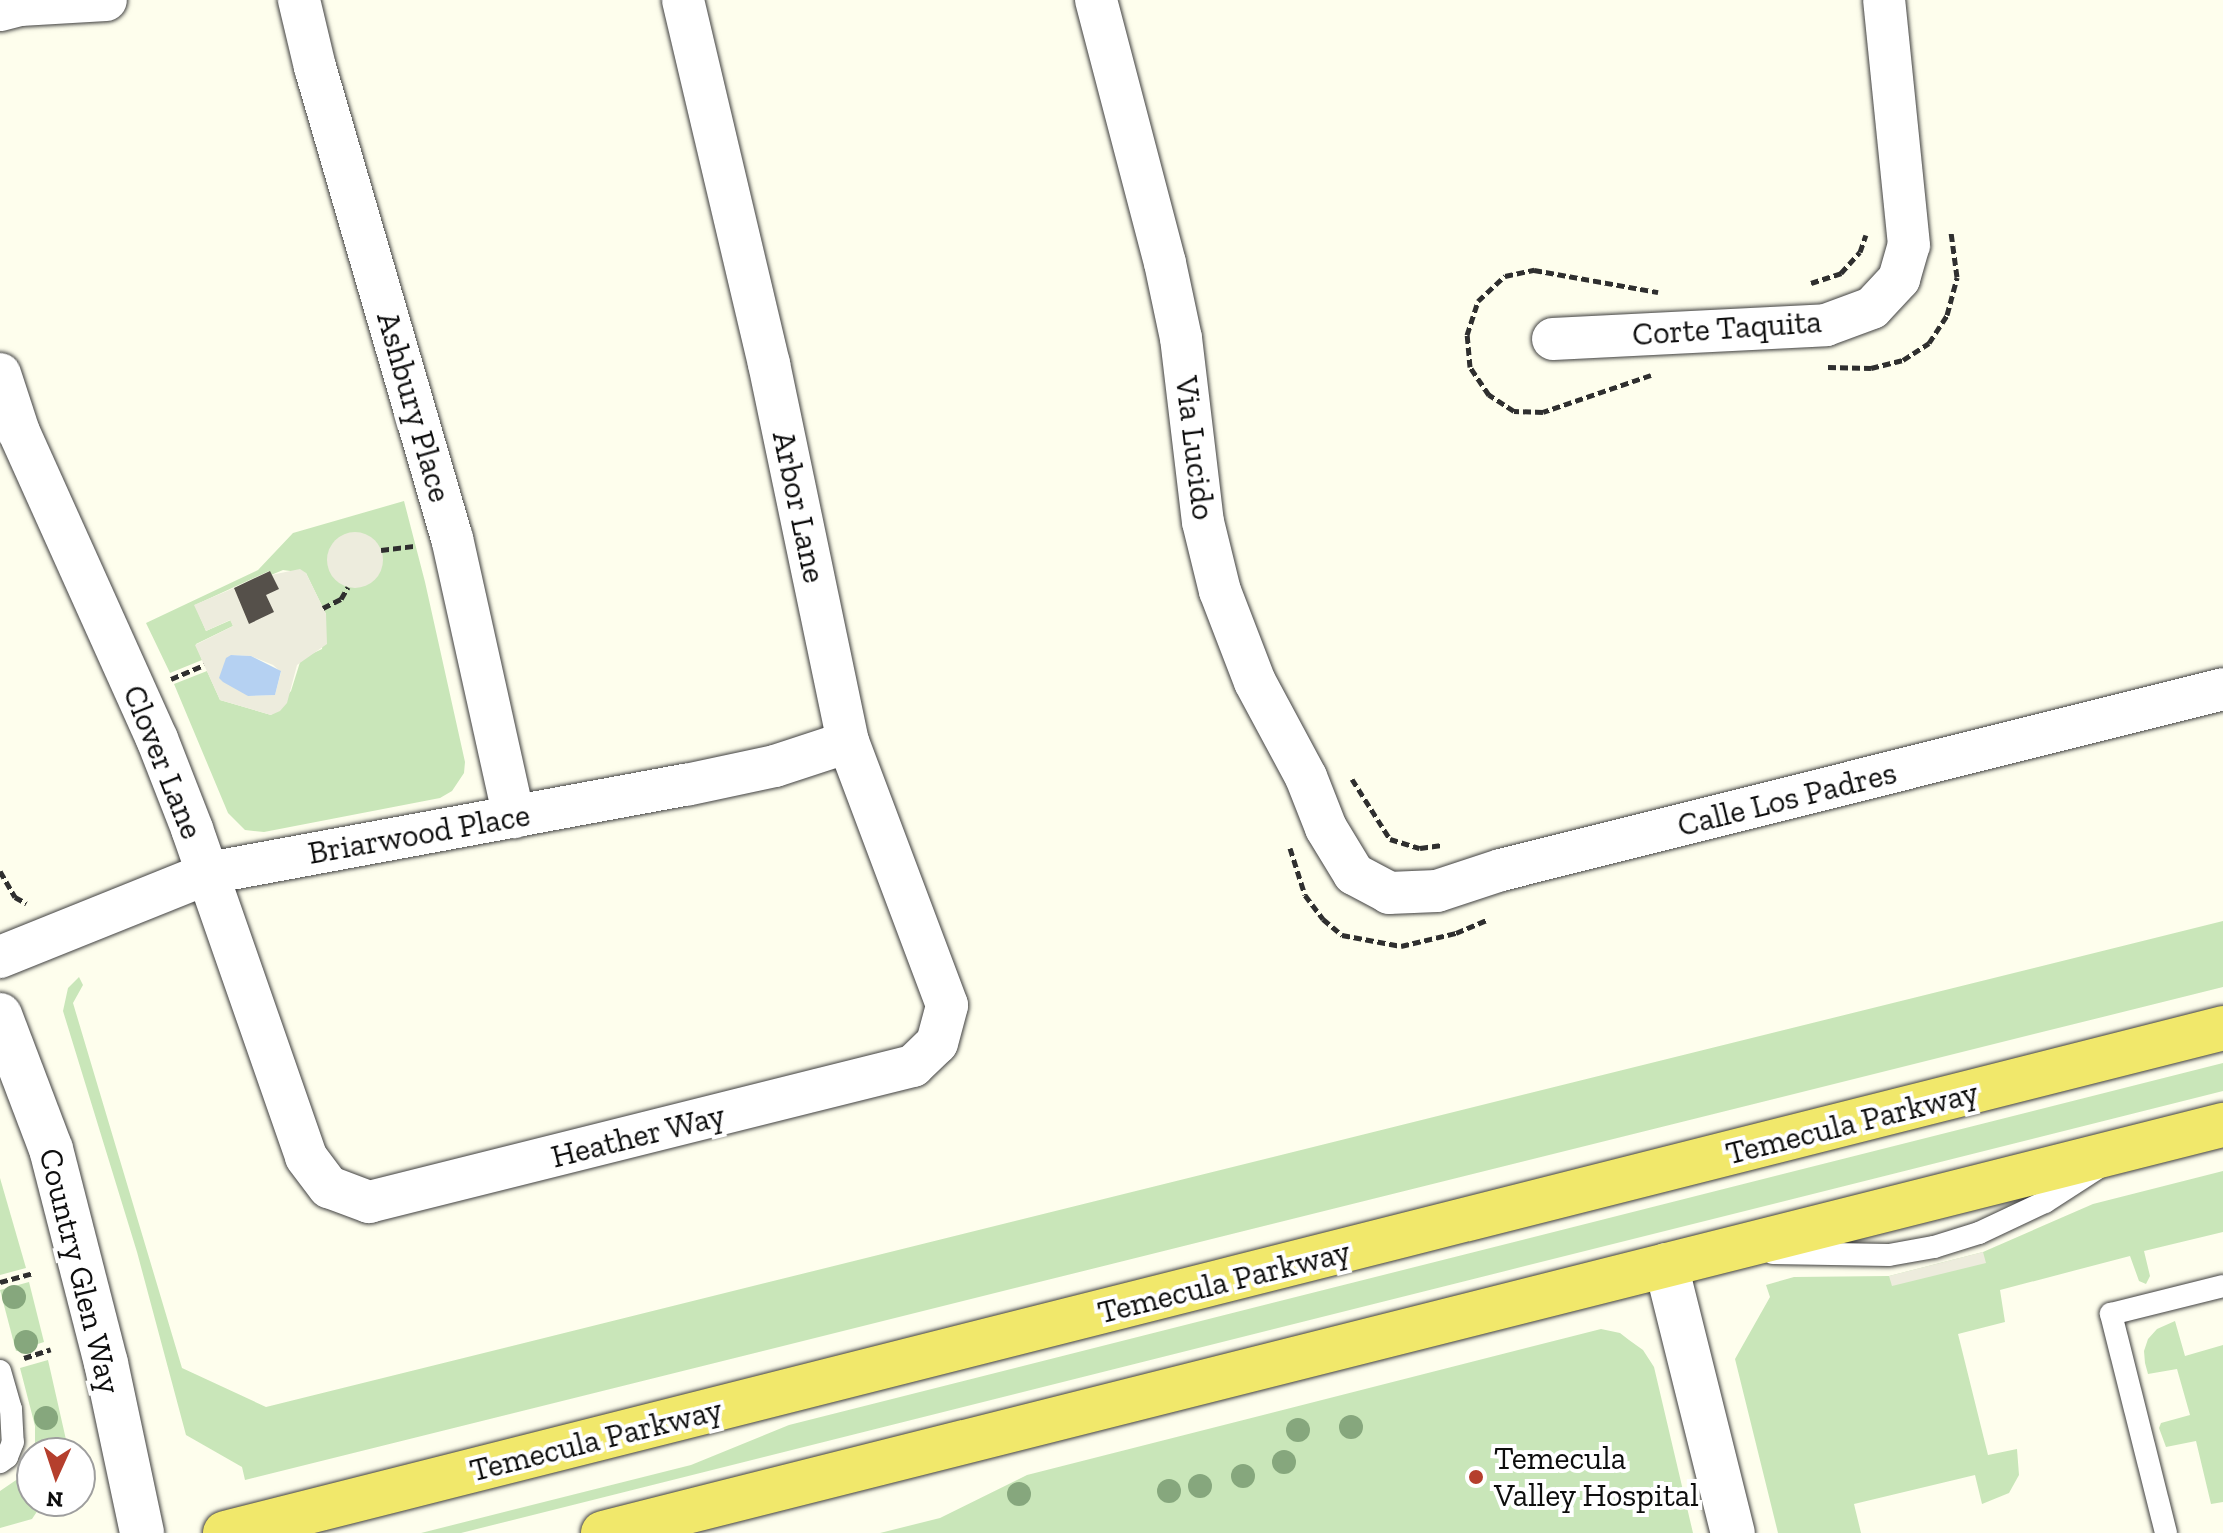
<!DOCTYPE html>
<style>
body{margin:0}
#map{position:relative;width:2223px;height:1533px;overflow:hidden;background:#fefeed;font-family:"Zilla Slab",serif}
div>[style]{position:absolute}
.green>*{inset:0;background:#c9e6b9}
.plaza>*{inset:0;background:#edecdd}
.round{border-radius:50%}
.water>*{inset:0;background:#b5d1f2}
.building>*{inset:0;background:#55504a}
.path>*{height:5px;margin-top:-2.5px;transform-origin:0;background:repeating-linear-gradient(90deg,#2f2f2f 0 8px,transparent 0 12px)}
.roads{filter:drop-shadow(0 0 2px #404040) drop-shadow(0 0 2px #404040)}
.service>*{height:22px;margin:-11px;padding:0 11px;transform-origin:11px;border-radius:11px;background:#fff}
.minor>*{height:42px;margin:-21px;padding:0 21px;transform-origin:21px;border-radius:21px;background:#fff}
.tertiary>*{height:44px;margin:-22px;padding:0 22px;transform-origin:22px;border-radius:22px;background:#fff}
.primary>*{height:44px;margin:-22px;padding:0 22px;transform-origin:22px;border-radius:22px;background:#f1e86b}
.trees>*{width:24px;height:24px;margin:-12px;border-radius:50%;background:#86a77d}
.dots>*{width:22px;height:22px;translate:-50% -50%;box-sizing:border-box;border:4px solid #fff;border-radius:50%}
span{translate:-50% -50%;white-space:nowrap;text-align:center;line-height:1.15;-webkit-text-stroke:8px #fff;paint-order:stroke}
.street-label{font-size:32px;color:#0d0d0d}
.poi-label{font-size:32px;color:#0d0d0d}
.left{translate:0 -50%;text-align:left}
.north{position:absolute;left:16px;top:1437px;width:80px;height:80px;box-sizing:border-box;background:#fff;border:2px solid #9e9e9e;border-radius:50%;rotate:183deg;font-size:22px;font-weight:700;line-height:32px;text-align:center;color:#0d0d0d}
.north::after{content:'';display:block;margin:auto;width:28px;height:36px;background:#b53f2d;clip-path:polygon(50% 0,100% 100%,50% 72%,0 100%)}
</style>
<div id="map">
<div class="green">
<i style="clip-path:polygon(404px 501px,425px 582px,465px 762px,464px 773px,452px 791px,440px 798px,264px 832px,245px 830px,228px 813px,174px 684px,207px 671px,220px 700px,271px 715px,291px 691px,301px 659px,322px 649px,326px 614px,323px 608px,306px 573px,283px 570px,271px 575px,269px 571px,195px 605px,206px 631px,231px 620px,233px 626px,196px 644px,202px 660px,170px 673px,146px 623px,258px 570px,293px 533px)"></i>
<i style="clip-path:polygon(2223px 921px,2223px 987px,245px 1480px,242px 1467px,186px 1435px,137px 1252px,63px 1011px,68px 988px,79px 977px,83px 985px,73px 1003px,182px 1368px,266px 1407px)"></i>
<i style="clip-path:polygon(2223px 1063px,2223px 1091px,461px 1533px,421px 1533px,691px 1465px,789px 1425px)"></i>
<i style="clip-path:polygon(2223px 1171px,2223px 1232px,2144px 1251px,2150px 1276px,2146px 1284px,2139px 1281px,2130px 1256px,2000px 1290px,2005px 1322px,1958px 1334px,1988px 1455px,2017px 1449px,2019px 1475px,2009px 1493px,1982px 1504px,1975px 1475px,1854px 1504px,1861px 1533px,1778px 1533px,1735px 1359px,1770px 1297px,1766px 1285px,1794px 1277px,1889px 1276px,1983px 1252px,2093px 1204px)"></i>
<i style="clip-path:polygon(0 1178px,26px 1268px,0 1275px)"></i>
<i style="clip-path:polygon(29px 1282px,44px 1342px,16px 1351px,0 1290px)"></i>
<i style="clip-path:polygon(2175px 1321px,2185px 1356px,2223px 1345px,2223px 1502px,2211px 1504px,2196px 1441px,2166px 1447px,2159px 1428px,2161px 1423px,2190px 1415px,2177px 1369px,2148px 1374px,2145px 1363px,2144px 1351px,2148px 1339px,2157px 1329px)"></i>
<i style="clip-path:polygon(1601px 1329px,1620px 1333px,1629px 1340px,1643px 1350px,1654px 1367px,1693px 1533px,880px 1533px,940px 1518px,1027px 1475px)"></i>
<i style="clip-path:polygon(48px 1360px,69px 1453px,35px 1453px,35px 1426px,20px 1368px)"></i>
<i style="clip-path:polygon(32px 1462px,32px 1501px,44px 1501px,32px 1519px,0 1528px,0 1491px,25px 1474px)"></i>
</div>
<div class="plaza">
<i class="round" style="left:327px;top:532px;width:56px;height:56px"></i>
<i style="clip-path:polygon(evenodd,300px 569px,306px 573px,326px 614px,327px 644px,297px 665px,287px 703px,280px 711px,271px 715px,220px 700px,195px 645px,233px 626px,230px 620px,206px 631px,194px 605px,234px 588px,266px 595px,271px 575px,300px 569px,231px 655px,251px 656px,273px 665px,281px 672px,275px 695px,248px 696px,231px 655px)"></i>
<i style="clip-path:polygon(1983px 1252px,1986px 1263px,1892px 1286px,1889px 1276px)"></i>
</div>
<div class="water">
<i style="clip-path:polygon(231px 655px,251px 656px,281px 671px,275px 695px,248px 696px,223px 682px,219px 678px,226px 658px)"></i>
</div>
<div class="building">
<i style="clip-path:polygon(270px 571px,279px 589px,266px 595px,274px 612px,249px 624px,234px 588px)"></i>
</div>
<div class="path">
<i style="left:1811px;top:283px;width:32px;rotate:-18deg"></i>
<i style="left:1841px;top:273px;width:28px;rotate:-48deg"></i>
<i style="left:1860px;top:252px;width:18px;rotate:-71deg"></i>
<i style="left:1828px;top:367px;width:43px;rotate:1.3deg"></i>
<i style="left:1871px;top:368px;width:33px;rotate:-14deg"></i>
<i style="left:1903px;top:360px;width:31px;rotate:-33deg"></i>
<i style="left:1929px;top:343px;width:33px;rotate:-57deg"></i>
<i style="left:1947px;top:315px;width:39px;rotate:-75deg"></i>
<i style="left:1957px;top:277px;width:45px;rotate:-97.6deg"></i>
<i style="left:1651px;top:375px;width:114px;rotate:161.1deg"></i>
<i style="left:1543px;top:412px;width:29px;rotate:-178deg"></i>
<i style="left:1514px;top:411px;width:30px;rotate:-147deg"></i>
<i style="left:1489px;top:395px;width:34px;rotate:-124deg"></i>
<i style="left:1470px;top:367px;width:32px;rotate:-95deg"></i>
<i style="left:1467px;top:335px;width:36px;rotate:-72deg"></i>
<i style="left:1478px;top:301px;width:37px;rotate:-43deg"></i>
<i style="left:1505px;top:276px;width:30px;rotate:-12deg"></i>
<i style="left:1534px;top:270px;width:126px;rotate:10.1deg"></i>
<i style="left:381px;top:550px;width:34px;rotate:-7deg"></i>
<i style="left:323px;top:608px;width:20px;rotate:-27deg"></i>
<i style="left:341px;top:599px;width:14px;rotate:-60deg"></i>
<i style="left:171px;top:679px;width:36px;rotate:-23deg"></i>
<i style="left:1352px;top:779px;width:71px;rotate:57.7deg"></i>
<i style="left:1390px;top:839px;width:31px;rotate:17deg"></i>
<i style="left:1420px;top:848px;width:22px;rotate:-8deg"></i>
<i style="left:1290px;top:848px;width:49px;rotate:72.3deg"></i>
<i style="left:1305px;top:895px;width:30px;rotate:53deg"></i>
<i style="left:1323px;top:919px;width:25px;rotate:40deg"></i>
<i style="left:1342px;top:935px;width:60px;rotate:10.6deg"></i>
<i style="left:1401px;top:946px;width:57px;rotate:-13.3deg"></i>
<i style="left:1456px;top:933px;width:33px;rotate:-23deg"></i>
<i style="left:0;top:871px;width:30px;rotate:60deg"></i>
<i style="left:15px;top:897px;width:13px;rotate:29deg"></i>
<i style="left:0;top:1282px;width:34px;rotate:-15deg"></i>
<i style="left:24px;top:1358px;width:28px;rotate:-18deg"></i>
</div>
<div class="roads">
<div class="service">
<i style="left:1773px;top:1253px;width:116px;rotate:1deg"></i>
<i style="left:1889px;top:1255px;width:46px;rotate:-10.1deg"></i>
<i style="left:1934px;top:1247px;width:47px;rotate:-17.3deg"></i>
<i style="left:1979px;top:1233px;width:73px;rotate:-25.2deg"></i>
<i style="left:2045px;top:1202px;width:61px;rotate:-32.9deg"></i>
<i style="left:0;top:1371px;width:40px;rotate:74deg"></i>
<i style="left:11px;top:1409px;width:33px;rotate:87deg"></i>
<i style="left:13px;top:1442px;width:16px;rotate:112deg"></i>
<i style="left:7px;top:1457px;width:9px;rotate:144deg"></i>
<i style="left:2166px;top:1533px;width:226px;rotate:-104.1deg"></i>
<i style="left:2111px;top:1314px;width:115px;rotate:-14deg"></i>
</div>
<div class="minor">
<i style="left:299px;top:0;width:69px;rotate:76.6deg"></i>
<i style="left:315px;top:67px;width:491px;rotate:73.8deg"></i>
<i style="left:452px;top:538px;width:286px;rotate:77.5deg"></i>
<i style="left:1096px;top:0;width:272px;rotate:75.3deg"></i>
<i style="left:1165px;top:263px;width:77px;rotate:78deg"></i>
<i style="left:1181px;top:338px;width:185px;rotate:83.2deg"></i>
<i style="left:1203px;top:522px;width:71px;rotate:76.2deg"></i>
<i style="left:1220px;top:591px;width:97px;rotate:69deg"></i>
<i style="left:1255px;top:682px;width:108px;rotate:61.8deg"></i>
<i style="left:1306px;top:777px;width:55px;rotate:68.6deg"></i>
<i style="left:1326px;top:828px;width:54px;rotate:58.7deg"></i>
<i style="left:1354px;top:874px;width:40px;rotate:28deg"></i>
<i style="left:1389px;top:893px;width:48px;rotate:-2.4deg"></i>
<i style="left:1437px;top:891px;width:67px;rotate:-18.2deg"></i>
<i style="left:1501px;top:870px;width:744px;rotate:-14.07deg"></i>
<i style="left:0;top:10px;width:21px;rotate:-14deg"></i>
<i style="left:20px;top:5px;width:86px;rotate:-3.3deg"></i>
<i style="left:1553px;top:339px;width:273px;rotate:-2.9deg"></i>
<i style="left:1826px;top:325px;width:49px;rotate:-20.3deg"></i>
<i style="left:1872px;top:308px;width:40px;rotate:-47deg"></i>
<i style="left:1899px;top:279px;width:35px;rotate:-74deg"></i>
<i style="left:1909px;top:245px;width:246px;rotate:-95.8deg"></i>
<i style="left:0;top:374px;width:61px;rotate:71.9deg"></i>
<i style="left:19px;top:432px;width:337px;rotate:65.8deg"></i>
<i style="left:157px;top:739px;width:97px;rotate:68.7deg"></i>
<i style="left:192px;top:829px;width:347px;rotate:70.8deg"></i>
<i style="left:306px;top:1157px;width:38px;rotate:53deg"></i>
<i style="left:329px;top:1187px;width:43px;rotate:20.6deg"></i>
<i style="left:369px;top:1202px;width:561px;rotate:-14.04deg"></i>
<i style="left:913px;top:1066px;width:33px;rotate:-44deg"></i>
<i style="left:937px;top:1043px;width:39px;rotate:-75deg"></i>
<i style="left:947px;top:1005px;width:281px;rotate:-110.6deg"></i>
<i style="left:848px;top:742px;width:386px;rotate:-101.8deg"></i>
<i style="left:769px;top:364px;width:374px;rotate:-103.3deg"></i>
<i style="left:0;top:957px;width:225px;rotate:-21.9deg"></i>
<i style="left:209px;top:873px;width:485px;rotate:-10.5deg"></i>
<i style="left:686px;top:785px;width:91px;rotate:-12.1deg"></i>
<i style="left:775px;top:766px;width:77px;rotate:-18.2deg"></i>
</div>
<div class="tertiary">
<i style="left:0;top:1015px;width:143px;rotate:69.2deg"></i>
<i style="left:51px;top:1149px;width:221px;rotate:75.6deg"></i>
<i style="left:106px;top:1363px;width:174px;rotate:78deg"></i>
<i style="left:1666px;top:1265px;width:276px;rotate:76deg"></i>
</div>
<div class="primary">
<i style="left:225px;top:1533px;width:2061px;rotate:-14.18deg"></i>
<i style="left:603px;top:1533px;width:1671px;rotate:-14.14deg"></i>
</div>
</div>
<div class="trees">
<i style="left:14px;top:1297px"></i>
<i style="left:26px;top:1342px"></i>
<i style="left:46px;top:1418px"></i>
<i style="left:1351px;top:1427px"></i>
<i style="left:1298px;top:1430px"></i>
<i style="left:1284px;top:1462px"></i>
<i style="left:1243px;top:1476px"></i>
<i style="left:1200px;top:1486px"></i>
<i style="left:1169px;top:1491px"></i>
<i style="left:1019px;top:1494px"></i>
</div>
<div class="dots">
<i style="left:1476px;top:1477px;background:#b53f2d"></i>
</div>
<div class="street-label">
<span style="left:1727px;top:328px;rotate:-4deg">Corte Taquita</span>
<span style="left:414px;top:407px;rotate:74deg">Ashbury Place</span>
<span style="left:1195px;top:448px;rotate:83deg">Via Lucido</span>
<span style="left:799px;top:507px;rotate:78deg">Arbor Lane</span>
<span style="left:163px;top:762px;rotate:68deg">Clover Lane</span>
<span style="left:1787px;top:799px;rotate:-14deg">Calle Los Padres</span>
<span style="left:419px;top:834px;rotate:-10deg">Briarwood Place</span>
<span style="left:1852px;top:1123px;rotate:-14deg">Temecula Parkway</span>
<span style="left:638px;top:1136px;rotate:-14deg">Heather Way</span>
<span style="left:80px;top:1271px;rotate:76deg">Country Glen Way</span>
<span style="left:1224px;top:1282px;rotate:-14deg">Temecula Parkway</span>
<span style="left:596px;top:1440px;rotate:-14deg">Temecula Parkway</span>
</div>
<div class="poi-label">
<span class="left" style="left:1494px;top:1477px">Temecula<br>Valley Hospital</span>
</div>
<div class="north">N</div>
</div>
